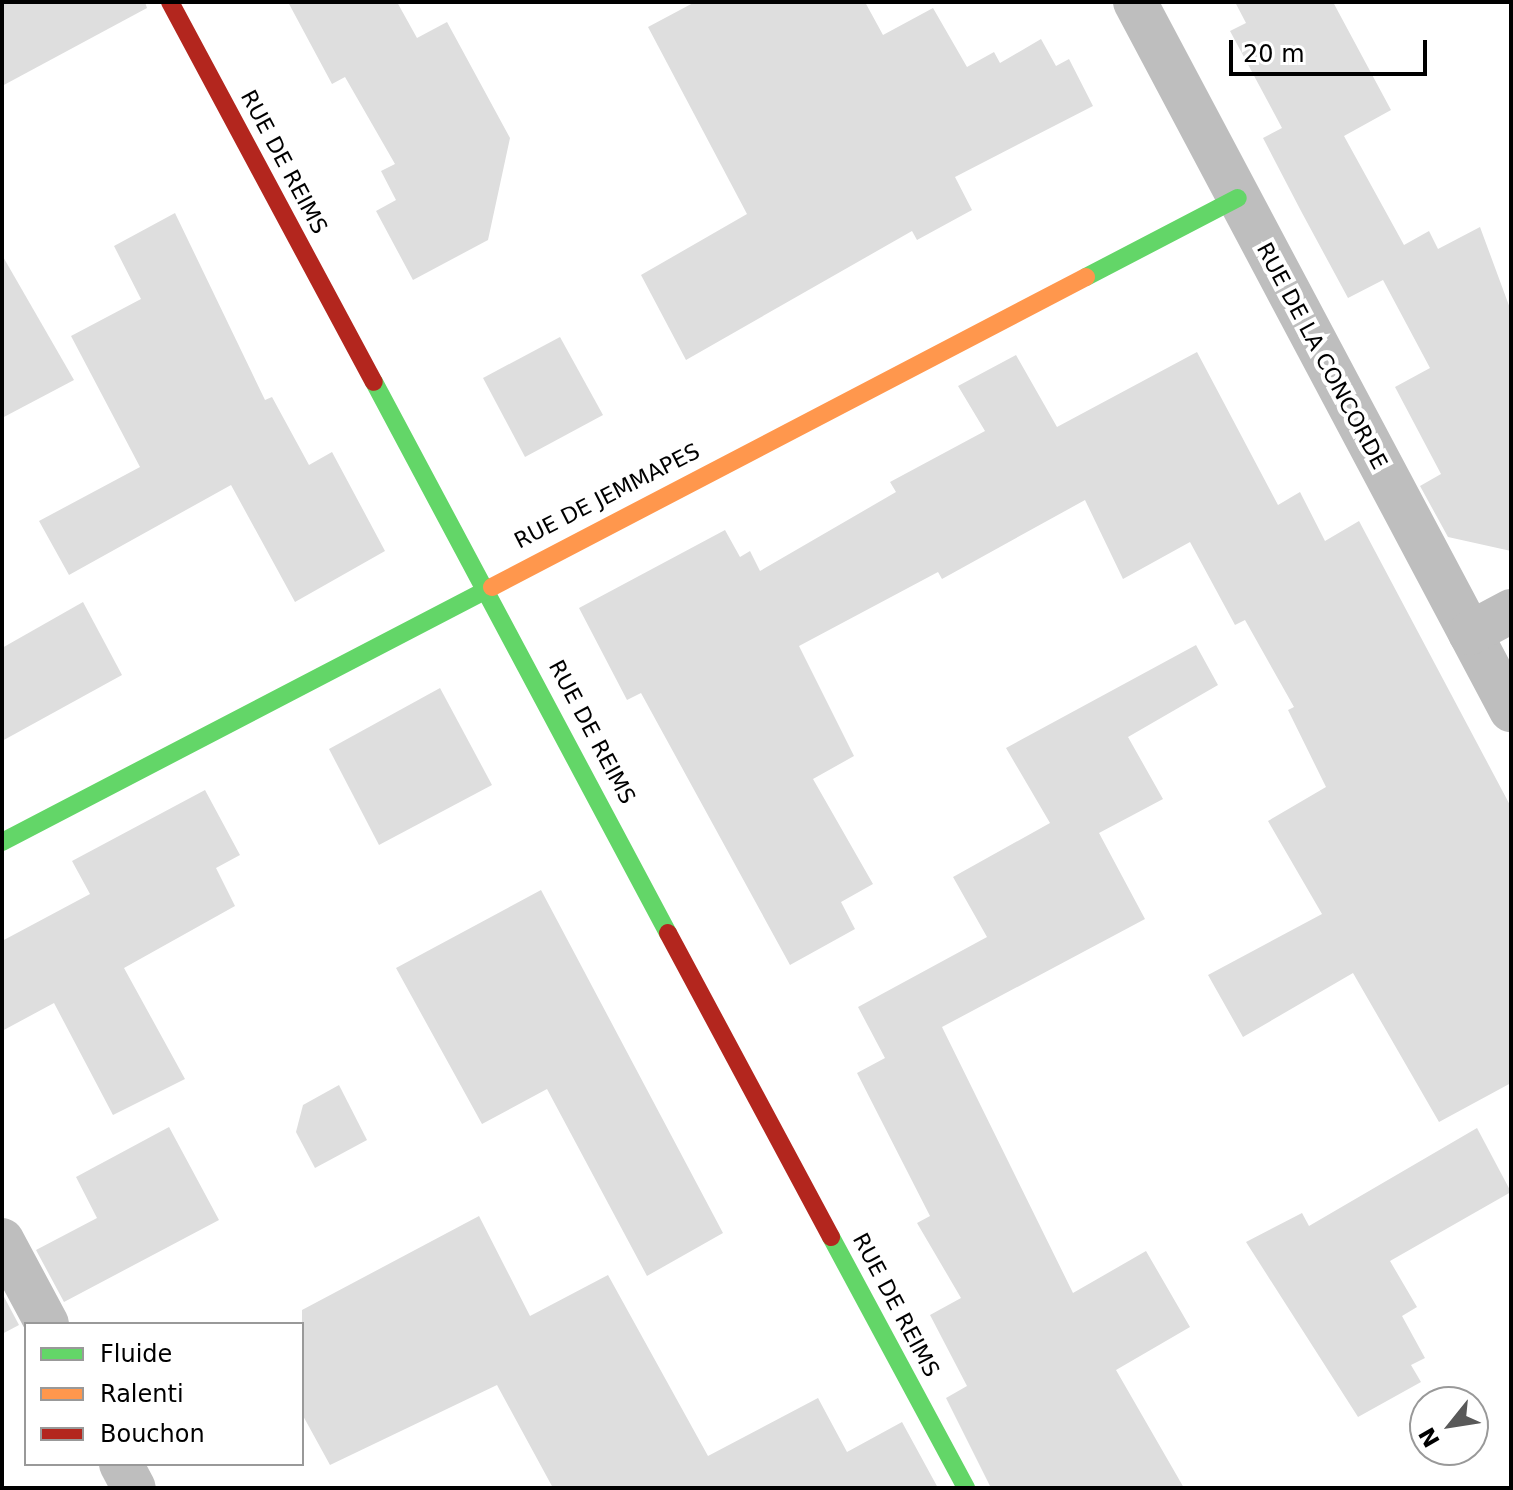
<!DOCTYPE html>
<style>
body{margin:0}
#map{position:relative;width:1513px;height:1490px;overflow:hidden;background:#fff;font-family:"DejaVu Sans",sans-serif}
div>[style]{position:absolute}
.building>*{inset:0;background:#dedede}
.street>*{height:44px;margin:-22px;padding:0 22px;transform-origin:22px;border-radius:22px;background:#bebebe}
.fast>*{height:18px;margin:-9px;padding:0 9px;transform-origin:9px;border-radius:9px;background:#63d668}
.slow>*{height:18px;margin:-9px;padding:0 9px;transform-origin:9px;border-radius:9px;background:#ff974d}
.jam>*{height:18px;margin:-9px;padding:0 9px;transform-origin:9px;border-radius:9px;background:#b3261e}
span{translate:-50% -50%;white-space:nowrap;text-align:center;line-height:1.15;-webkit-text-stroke:8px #fff;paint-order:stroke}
.street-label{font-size:22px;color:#000}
.frame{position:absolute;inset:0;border:4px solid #000;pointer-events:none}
.legend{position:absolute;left:24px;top:1322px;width:280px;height:144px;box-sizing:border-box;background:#fff;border:2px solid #999;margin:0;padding:10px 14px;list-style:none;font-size:24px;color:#000}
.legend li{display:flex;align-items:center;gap:16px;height:40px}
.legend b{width:40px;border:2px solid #999}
.north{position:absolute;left:1409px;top:1386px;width:80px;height:80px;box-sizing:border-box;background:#fff;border:2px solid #999;border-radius:50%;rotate:240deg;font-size:22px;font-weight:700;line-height:32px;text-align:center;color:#000}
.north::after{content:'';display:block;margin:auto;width:28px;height:36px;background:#595959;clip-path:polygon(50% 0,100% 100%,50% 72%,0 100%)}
.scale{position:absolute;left:1229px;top:40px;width:198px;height:36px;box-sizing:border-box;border:4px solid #000;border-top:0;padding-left:10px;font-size:24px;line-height:28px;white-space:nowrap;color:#000;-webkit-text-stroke:6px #fff;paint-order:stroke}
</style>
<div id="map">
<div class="building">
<i style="clip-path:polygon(2px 2px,145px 2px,147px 8px,2px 86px)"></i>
<i style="clip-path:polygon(288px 2px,397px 2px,417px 38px,447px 22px,510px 138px,488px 240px,413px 280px,376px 211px,396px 200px,381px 171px,395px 164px,345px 77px,332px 84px)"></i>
<i style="clip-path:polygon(695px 2px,865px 2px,883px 35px,933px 8px,967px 67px,994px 52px,1000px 63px,1041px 39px,1056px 66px,1069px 59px,1093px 106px,955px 177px,972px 210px,917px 240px,912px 231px,686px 360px,641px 275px,747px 214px,648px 27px)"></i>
<i style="clip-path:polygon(1235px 2px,1333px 2px,1391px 110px,1344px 136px,1404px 245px,1429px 231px,1438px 249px,1480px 227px,1511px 311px,1511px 551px,1448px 537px,1420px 486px,1441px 474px,1395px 387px,1430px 368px,1383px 280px,1348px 298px,1301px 211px,1263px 138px,1282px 128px,1230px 31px,1246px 23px)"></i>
<i style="clip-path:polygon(175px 213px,265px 400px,272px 397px,309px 465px,332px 452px,385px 551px,295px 602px,231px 485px,69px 575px,39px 521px,140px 467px,71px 336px,141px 299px,114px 246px)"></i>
<i style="clip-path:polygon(2px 255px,74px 380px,2px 418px)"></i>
<i style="clip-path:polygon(560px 337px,603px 415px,525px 457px,483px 378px)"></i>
<i style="clip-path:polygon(1197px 352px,1278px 505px,1300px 492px,1325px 541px,1359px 521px,1511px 807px,1511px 1083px,1439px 1122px,1353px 973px,1243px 1037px,1208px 975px,1322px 914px,1268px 821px,1326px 787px,1288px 710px,1294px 707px,1245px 620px,1235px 625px,1190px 542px,1123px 579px,1085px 500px,942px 579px,938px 572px,799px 646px,854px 756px,813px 779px,873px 884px,841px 902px,855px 929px,790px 965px,641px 693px,627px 700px,579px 608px,725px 530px,740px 557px,750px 551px,760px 571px,896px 492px,890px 482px,985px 431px,958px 386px,1016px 355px,1057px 427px)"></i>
<i style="clip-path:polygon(83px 602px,122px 675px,2px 741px,2px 648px)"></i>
<i style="clip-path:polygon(1196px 645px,1218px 685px,1128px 737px,1163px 799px,1099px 833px,1145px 919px,942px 1027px,1073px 1293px,1146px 1251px,1190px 1327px,1116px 1370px,1184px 1488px,991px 1488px,946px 1398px,967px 1386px,930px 1315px,961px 1298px,917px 1223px,930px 1216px,857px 1073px,885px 1058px,858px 1007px,987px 937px,953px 877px,1050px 823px,1006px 748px)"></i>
<i style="clip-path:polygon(440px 688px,492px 785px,379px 845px,329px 749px)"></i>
<i style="clip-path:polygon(205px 790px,240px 855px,216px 868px,235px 906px,124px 968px,185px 1079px,113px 1115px,54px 1003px,2px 1031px,2px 941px,90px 894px,72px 861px)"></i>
<i style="clip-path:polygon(541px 890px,723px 1233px,647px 1276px,547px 1089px,482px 1124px,396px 968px)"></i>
<i style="clip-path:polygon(339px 1085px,367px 1140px,315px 1168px,296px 1132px,303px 1105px)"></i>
<i style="clip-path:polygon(169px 1127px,219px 1220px,64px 1302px,36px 1250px,97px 1218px,76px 1177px)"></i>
<i style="clip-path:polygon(1477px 1128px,1511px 1192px,1390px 1261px,1417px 1307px,1402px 1316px,1425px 1358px,1411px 1365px,1421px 1382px,1358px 1417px,1246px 1242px,1302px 1213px,1309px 1226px)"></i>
<i style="clip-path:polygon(479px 1216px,530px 1316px,608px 1275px,708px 1456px,818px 1398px,847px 1452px,902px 1422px,938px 1488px,553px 1488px,497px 1385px,330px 1465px,302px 1414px,302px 1310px)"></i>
<i style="clip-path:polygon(2px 1293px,19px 1325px,2px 1334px)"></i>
</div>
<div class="street">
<i style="left:1135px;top:2px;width:802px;rotate:62.03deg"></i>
<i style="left:1470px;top:633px;width:47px;rotate:-28.2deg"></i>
<i style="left:2px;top:1240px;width:95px;rotate:61.8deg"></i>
<i style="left:121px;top:1464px;width:27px;rotate:62deg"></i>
</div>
<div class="fast">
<i style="left:1086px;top:277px;width:171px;rotate:-27.5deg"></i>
<i style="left:374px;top:382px;width:625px;rotate:61.92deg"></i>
<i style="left:2px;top:842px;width:552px;rotate:-27.49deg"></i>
<i style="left:831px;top:1237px;width:285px;rotate:61.7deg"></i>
</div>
<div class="slow">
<i style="left:492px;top:587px;width:670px;rotate:-27.56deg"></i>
</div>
<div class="jam">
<i style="left:170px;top:2px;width:431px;rotate:61.8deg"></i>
<i style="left:668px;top:933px;width:345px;rotate:61.8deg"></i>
</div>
<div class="street-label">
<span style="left:284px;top:162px;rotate:62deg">RUE DE REIMS</span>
<span style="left:1322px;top:356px;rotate:62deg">RUE DE LA CONCORDE</span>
<span style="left:607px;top:496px;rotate:-27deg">RUE DE JEMMAPES</span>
<span style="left:592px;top:732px;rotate:62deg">RUE DE REIMS</span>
<span style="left:896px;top:1305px;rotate:62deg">RUE DE REIMS</span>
</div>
<div class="frame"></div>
<ul class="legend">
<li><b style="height:10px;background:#63d668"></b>Fluide</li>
<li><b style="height:10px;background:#ff974d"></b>Ralenti</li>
<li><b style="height:10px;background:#b3261e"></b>Bouchon</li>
</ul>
<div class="north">N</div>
<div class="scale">20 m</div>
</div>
